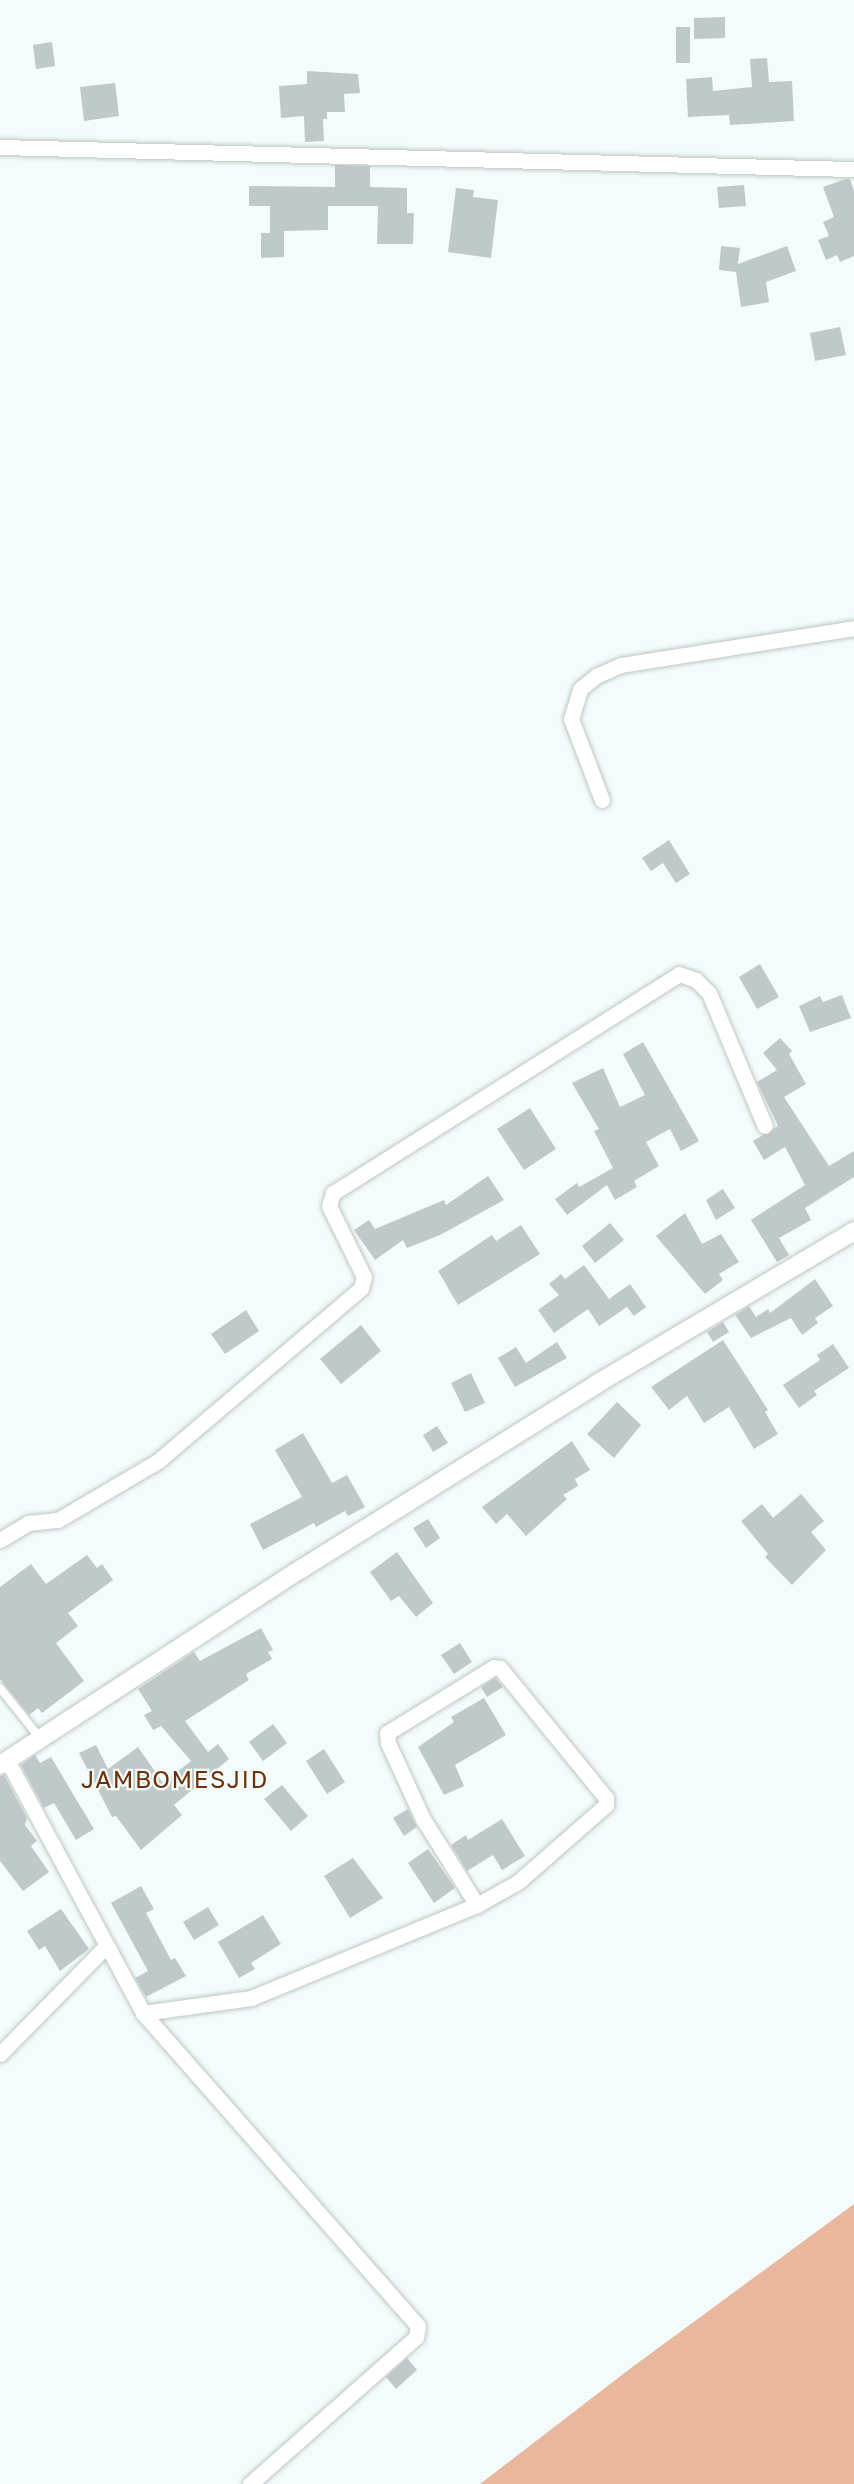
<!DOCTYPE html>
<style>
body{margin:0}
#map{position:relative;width:854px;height:2484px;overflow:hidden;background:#f3fcfb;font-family:"Golos Text",sans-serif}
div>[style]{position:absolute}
.water>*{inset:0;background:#e9b69e}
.building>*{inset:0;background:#bfc9c8}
.roads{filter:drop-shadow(0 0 2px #bdc6c5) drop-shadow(0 0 2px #bdc6c5)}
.service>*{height:8px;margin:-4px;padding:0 4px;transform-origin:4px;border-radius:4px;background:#fff}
.minor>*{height:15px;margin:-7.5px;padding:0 7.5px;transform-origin:7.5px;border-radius:7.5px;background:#fff}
.tertiary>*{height:18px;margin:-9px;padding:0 9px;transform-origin:9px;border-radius:9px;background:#fff}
span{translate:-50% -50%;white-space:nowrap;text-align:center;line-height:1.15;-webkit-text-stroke:4.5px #f3fcfb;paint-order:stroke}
.quarter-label{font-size:24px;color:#6e3009;letter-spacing:1.5px}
</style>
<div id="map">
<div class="water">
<i style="clip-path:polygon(854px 2204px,854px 2484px,480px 2484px,631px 2368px)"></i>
</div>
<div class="building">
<i style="clip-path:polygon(725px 17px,725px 38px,694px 39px,694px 18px)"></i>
<i style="clip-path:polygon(676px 27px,690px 27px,690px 63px,676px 63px)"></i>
<i style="clip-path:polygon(52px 42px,55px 66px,36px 69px,33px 45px)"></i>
<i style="clip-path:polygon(767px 58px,769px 82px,792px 81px,794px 121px,730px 125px,729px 115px,688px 117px,686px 79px,712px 77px,713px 91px,752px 87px,750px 59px)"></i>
<i style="clip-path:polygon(307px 71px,358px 74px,360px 93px,344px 94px,345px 112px,327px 112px,327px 119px,323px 119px,324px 141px,305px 142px,304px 116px,281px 118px,279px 86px,307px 84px)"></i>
<i style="clip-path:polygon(115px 83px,119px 116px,84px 121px,80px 87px)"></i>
<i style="clip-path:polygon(335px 165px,370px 166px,370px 187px,407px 188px,407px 213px,414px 213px,413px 244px,377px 244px,378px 206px,328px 206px,328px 230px,284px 231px,284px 257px,261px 258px,261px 233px,270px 233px,270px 206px,249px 206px,249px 186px,335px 187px)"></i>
<i style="clip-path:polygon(846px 179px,850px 179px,854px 191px,854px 256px,840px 262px,837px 255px,826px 260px,818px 240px,829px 236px,823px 222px,834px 217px,823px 187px)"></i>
<i style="clip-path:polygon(744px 185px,746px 206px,719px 208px,717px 187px)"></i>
<i style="clip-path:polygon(456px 188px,474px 190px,473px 197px,498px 200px,491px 258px,448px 252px)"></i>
<i style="clip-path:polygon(721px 246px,740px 248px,738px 264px,787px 246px,796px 271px,766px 282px,769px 302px,741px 307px,736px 272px,719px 270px)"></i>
<i style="clip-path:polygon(840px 327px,846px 355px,815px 361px,810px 333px)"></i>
<i style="clip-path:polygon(669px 840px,690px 874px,676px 883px,663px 863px,651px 871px,642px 858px)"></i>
<i style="clip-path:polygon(760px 964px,779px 997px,757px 1009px,739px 977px)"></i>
<i style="clip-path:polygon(842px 995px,851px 1018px,810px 1032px,799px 1006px,820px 996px,823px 1002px)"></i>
<i style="clip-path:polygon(780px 1038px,792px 1051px,789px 1054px,806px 1084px,784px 1097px,829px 1166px,854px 1151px,854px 1177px,805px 1208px,811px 1220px,779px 1238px,789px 1255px,777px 1262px,751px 1220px,805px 1185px,785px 1147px,764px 1160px,753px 1141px,778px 1126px,757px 1082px,777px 1070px,763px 1053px)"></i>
<i style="clip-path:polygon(643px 1042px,699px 1141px,681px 1151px,670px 1129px,646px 1142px,659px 1166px,634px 1181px,637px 1187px,615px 1200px,607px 1185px,567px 1215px,555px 1199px,577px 1183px,579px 1187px,613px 1168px,594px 1131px,599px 1129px,572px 1083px,603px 1068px,620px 1107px,645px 1095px,623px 1054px)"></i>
<i style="clip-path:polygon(530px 1108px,556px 1149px,524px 1170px,497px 1129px)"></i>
<i style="clip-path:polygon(488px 1176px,504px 1200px,440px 1235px,407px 1248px,403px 1240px,375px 1260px,354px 1230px,369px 1220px,375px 1229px,444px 1200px,446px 1205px)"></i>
<i style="clip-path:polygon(723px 1189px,735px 1208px,716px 1220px,706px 1200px)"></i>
<i style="clip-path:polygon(685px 1213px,702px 1244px,721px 1234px,739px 1262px,719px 1274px,723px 1280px,705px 1294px,656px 1236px)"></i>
<i style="clip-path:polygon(610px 1223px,624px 1240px,595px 1263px,582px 1246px)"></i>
<i style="clip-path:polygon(521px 1225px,540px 1254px,458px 1305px,438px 1271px,492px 1235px,496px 1241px)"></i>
<i style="clip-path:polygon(584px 1265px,609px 1299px,630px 1284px,646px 1307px,634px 1316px,627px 1307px,599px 1326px,588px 1309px,554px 1333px,538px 1310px,559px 1295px,549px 1284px,561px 1274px,565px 1279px)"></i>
<i style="clip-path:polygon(815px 1279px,833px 1306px,815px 1318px,818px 1323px,802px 1335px,791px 1318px,751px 1338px,735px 1315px,749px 1306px,756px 1317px,768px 1309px,770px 1313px)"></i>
<i style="clip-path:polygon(246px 1310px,259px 1331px,225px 1354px,211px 1334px)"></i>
<i style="clip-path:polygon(723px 1322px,729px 1332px,713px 1342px,707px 1332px)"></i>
<i style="clip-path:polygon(361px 1325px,381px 1351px,341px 1384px,320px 1359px)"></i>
<i style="clip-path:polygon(723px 1340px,768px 1410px,765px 1412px,778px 1434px,754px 1449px,729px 1407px,704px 1423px,687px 1396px,669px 1410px,651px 1387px)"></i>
<i style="clip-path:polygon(557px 1342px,567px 1358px,515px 1387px,498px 1358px,516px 1347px,526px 1363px)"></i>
<i style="clip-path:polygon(833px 1344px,849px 1368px,814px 1391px,817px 1395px,799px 1408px,783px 1385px,820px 1360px,817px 1355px)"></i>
<i style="clip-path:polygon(471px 1373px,485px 1403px,465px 1412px,451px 1383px)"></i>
<i style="clip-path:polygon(617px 1402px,641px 1425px,614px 1458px,587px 1434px)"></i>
<i style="clip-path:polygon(437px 1426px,448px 1443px,433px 1452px,423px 1435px)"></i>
<i style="clip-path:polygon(303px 1433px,332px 1483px,347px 1475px,365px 1507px,348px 1516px,345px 1511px,316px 1527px,314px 1523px,263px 1550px,250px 1524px,302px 1497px,275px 1450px)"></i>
<i style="clip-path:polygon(572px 1441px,590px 1470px,575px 1479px,578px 1486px,563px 1495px,567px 1499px,526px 1536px,507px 1514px,496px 1524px,482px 1507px)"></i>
<i style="clip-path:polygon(801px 1494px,824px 1521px,811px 1532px,826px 1550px,792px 1585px,765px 1557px,768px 1554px,741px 1521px,762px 1504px,773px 1518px)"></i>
<i style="clip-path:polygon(428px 1519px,440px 1538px,426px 1548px,413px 1528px)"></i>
<i style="clip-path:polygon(397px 1552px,433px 1603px,416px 1617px,399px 1596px,391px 1601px,370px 1572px)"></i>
<i style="clip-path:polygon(87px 1555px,97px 1568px,102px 1564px,113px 1580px,68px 1613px,78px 1626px,56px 1643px,84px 1681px,42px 1713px,38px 1708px,29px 1715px,0 1679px,0 1587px,31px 1564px,46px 1584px)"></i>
<i style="clip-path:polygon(261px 1628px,273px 1650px,268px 1652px,272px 1659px,246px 1674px,249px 1680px,185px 1721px,208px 1752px,218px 1744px,229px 1759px,174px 1805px,182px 1815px,141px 1850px,116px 1816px,112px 1817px,79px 1753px,96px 1745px,108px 1769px,138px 1747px,163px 1783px,191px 1761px,161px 1726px,153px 1730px,144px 1715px,152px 1711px,138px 1689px,194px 1652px,200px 1661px)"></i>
<i style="clip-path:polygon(460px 1643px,472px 1662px,454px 1674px,441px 1655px)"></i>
<i style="clip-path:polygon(495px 1678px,503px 1687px,487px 1697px,481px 1687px)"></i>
<i style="clip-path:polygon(484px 1698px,506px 1735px,455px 1765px,464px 1786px,444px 1795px,418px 1747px,454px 1722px,451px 1717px)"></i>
<i style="clip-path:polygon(273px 1724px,287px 1743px,263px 1761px,249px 1742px)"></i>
<i style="clip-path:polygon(324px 1749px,345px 1782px,327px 1794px,306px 1761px)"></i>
<i style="clip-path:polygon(35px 1755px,40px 1763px,51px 1757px,94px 1829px,76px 1840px,54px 1803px,44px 1808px,21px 1765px)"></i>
<i style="clip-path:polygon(4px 1775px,27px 1818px,25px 1825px,37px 1841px,31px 1846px,49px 1872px,23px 1891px,0 1861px,0 1776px)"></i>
<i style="clip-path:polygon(282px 1785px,308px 1816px,291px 1831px,264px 1799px)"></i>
<i style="clip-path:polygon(408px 1809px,417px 1827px,404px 1836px,393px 1818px)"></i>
<i style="clip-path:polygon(502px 1819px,525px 1856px,502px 1870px,493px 1855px,467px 1871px,451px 1845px,466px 1835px,468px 1840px)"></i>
<i style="clip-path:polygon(428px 1849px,455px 1888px,434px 1903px,408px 1863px)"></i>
<i style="clip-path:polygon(353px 1858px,383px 1898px,350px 1918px,324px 1876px)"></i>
<i style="clip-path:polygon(141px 1886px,154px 1909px,146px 1913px,171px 1960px,175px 1958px,186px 1976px,146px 1997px,135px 1978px,148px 1971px,111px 1903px)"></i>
<i style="clip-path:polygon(208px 1907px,219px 1925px,194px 1940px,183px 1922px)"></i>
<i style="clip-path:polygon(61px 1909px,89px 1949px,60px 1971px,45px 1946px,39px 1950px,27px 1931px)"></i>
<i style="clip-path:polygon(263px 1915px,281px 1944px,251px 1963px,255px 1969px,239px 1978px,218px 1942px)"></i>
<i style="clip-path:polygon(407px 2358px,417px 2370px,396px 2389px,386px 2377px)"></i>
</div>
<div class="roads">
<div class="service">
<i style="left:0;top:1688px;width:64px;rotate:51.3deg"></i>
</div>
<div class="minor">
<i style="left:0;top:147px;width:854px;rotate:1.48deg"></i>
<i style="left:602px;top:800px;width:87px;rotate:-110.9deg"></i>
<i style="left:571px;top:719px;width:31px;rotate:-73deg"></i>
<i style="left:580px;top:689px;width:21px;rotate:-39deg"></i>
<i style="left:596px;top:676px;width:27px;rotate:-24deg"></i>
<i style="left:621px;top:665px;width:236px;rotate:-9deg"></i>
<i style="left:0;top:1540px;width:33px;rotate:-31deg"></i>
<i style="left:28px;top:1523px;width:30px;rotate:-6deg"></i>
<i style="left:58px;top:1520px;width:116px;rotate:-30.5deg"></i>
<i style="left:158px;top:1461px;width:267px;rotate:-40.4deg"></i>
<i style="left:361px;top:1288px;width:11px;rotate:-75deg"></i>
<i style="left:364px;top:1277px;width:79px;rotate:-116.2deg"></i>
<i style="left:329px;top:1206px;width:14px;rotate:-73deg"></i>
<i style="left:333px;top:1193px;width:409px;rotate:-32.3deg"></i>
<i style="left:679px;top:974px;width:18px;rotate:19deg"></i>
<i style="left:696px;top:980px;width:18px;rotate:45deg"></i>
<i style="left:709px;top:993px;width:144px;rotate:67.2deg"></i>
<i style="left:7px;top:1760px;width:287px;rotate:61.7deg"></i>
<i style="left:143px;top:2013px;width:109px;rotate:-7.9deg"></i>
<i style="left:251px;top:1998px;width:244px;rotate:-22.4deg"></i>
<i style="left:477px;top:1905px;width:47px;rotate:-29.3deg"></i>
<i style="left:518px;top:1882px;width:117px;rotate:-41.2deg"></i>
<i style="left:606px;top:1805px;width:7px;rotate:-90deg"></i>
<i style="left:606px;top:1798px;width:168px;rotate:-129.2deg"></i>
<i style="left:500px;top:1668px;width:6px;rotate:-171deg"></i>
<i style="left:494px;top:1667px;width:126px;rotate:148.3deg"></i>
<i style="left:387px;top:1733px;width:10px;rotate:84deg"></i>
<i style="left:388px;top:1743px;width:84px;rotate:65.3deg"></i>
<i style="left:423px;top:1819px;width:102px;rotate:57.9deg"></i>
<i style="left:143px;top:2013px;width:417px;rotate:48.7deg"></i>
<i style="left:418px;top:2326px;width:11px;rotate:100deg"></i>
<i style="left:416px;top:2337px;width:222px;rotate:138.5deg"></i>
<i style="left:0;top:2054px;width:151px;rotate:-45.5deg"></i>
</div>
<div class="tertiary">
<i style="left:0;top:1765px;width:359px;rotate:-33.1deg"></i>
<i style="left:301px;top:1569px;width:347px;rotate:-32deg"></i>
<i style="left:595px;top:1385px;width:301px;rotate:-30.7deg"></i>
</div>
</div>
<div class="quarter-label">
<span style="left:175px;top:1779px">JAMBOMESJID</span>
</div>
</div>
